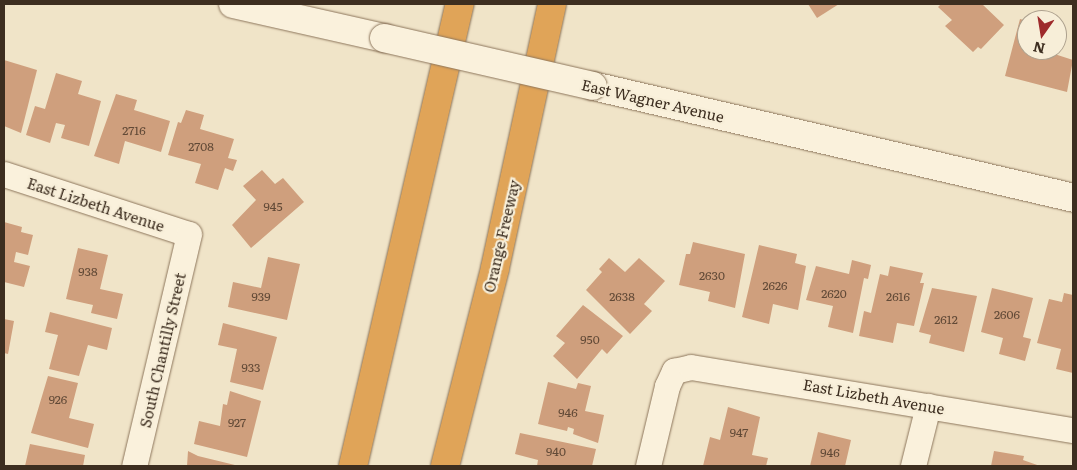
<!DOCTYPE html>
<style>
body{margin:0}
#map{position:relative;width:1077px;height:470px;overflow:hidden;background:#f0e4c8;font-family:Literata,serif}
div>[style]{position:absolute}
.building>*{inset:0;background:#cf9f7d}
.roads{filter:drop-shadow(0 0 1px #8d765c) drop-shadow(0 0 1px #8d765c)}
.minor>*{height:25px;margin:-12.5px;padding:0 12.5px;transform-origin:12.5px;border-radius:12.5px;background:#faf1dc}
.tertiary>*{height:28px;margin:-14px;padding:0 14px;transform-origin:14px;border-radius:14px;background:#faf1dc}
.motorway>*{height:28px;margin:-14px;padding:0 14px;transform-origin:14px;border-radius:14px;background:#e0a458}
.bridges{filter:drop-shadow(0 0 1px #8d765c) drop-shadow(0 0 1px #8d765c)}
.tertiary-bridge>*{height:28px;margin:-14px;padding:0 14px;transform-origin:14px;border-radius:14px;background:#faf1dc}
span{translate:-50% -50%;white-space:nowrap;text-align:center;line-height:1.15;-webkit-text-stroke:4.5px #f7eed8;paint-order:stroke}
.number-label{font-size:12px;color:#624a37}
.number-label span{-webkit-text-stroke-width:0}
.street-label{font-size:15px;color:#3d2e20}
.frame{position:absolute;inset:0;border:5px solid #3d2e20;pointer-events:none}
.north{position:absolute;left:1017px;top:10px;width:50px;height:50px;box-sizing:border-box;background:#f7eed8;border:1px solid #ada18e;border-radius:50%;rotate:193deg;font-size:14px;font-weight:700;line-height:20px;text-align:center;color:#3d2e20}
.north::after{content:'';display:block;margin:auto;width:18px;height:22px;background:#9e2a2b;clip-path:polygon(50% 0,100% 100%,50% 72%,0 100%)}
</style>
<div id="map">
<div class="building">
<i style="clip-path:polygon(808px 4px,839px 4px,817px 18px)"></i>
<i style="clip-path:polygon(941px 4px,982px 4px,1004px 25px,981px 49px,978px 47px,973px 52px,945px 26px,952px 20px,938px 7px)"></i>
<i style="clip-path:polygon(1020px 19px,1027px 21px,1027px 50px,1042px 50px,1073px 60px,1067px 92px,1005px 76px)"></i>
<i style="clip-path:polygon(4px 60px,37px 70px,21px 133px,4px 126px)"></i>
<i style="clip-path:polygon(56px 73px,82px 81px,78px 94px,101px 101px,89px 146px,61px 138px,65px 125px,56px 123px,50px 143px,26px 135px,35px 106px,45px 109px)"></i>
<i style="clip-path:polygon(116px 94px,137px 100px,134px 110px,170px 121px,161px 152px,125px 141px,119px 164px,94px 156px)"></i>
<i style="clip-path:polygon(186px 110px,204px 115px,200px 129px,234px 139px,228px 158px,237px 160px,233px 171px,225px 168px,218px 190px,195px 183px,201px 164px,168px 155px,178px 122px,181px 123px)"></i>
<i style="clip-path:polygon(262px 170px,275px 184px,283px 178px,304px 202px,251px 248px,232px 225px,256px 200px,243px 186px)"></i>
<i style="clip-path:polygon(4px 222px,22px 227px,21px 232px,33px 235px,28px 255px,16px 252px,14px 262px,30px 266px,24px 287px,4px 282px)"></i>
<i style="clip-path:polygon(693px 242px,745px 254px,735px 308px,708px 301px,710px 292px,679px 285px,686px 254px,690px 254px)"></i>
<i style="clip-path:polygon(759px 245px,797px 254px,795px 263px,806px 266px,798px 310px,773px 304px,769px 324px,742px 317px)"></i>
<i style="clip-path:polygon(78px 248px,108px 255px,100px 289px,123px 294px,117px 319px,91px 313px,93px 305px,66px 299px)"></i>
<i style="clip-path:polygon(268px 257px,300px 264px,287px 320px,228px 307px,233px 282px,261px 288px)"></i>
<i style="clip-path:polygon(609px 258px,625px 272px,639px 258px,665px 281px,644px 304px,652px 311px,630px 334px,586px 290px,602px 272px,599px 269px)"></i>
<i style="clip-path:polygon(852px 260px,871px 265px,868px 279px,864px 278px,853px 333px,828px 327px,833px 306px,806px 300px,816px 266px,849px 274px)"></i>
<i style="clip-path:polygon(890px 266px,923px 273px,920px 283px,924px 283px,914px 326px,897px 323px,893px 343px,859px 336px,864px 311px,871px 313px,880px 274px,888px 276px)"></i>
<i style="clip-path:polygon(932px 288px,977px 296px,964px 352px,929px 343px,931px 335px,919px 332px)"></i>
<i style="clip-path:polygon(992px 288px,1033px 298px,1023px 337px,1031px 339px,1025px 361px,999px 354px,1003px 338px,981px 332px)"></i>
<i style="clip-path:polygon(1064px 293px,1073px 295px,1073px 373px,1056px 369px,1061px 349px,1037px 343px,1049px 299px,1062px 302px)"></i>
<i style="clip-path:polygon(583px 305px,623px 336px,607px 354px,602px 349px,577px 379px,553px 356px,565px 343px,556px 336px)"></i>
<i style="clip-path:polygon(50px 312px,112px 328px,107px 350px,88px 345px,79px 376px,49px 369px,58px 335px,45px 332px)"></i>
<i style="clip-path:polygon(4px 319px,14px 321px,8px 354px,4px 353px)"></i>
<i style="clip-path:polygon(223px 323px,277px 337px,263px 390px,230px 382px,237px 349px,218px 345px)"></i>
<i style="clip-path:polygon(48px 376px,78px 383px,69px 418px,94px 424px,88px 448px,31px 433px)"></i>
<i style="clip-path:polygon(548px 382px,576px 389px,578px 383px,591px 386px,585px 411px,604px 415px,598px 443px,573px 434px,574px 429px,568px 427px,567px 431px,538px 424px)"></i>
<i style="clip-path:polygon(230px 391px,261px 401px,247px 457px,194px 444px,199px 421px,220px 426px,223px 404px,227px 405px)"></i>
<i style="clip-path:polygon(728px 407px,760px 417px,752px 455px,768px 458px,766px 466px,703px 466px,710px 437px,720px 440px)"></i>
<i style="clip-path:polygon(818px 432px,851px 440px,845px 466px,810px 466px)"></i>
<i style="clip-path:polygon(520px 433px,596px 449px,592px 466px,537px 466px,538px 460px,515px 454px)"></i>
<i style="clip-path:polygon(30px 444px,85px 455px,83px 466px,25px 466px)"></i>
<i style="clip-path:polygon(188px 451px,198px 456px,239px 466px,187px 466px)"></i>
<i style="clip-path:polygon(994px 451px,1024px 456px,1023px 460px,1040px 466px,991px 466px)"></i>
</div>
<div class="roads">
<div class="minor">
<i style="left:4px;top:174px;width:194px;rotate:18deg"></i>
<i style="left:189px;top:234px;width:238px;rotate:103.3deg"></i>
<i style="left:648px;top:466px;width:82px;rotate:-76.6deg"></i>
<i style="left:667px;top:386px;width:17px;rotate:-65deg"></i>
<i style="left:674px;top:371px;width:17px;rotate:-13deg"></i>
<i style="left:691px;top:367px;width:387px;rotate:9.4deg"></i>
<i style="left:913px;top:466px;width:62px;rotate:-76deg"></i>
</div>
<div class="tertiary">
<i style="left:233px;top:4px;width:155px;rotate:12.7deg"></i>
<i style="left:593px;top:86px;width:493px;rotate:13.1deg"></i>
</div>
<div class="motorway">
<i style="left:353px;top:466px;width:474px;rotate:-77deg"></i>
<i style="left:445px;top:466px;width:204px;rotate:-75.8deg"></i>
<i style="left:495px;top:268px;width:270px;rotate:-77.8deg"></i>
</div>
</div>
<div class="bridges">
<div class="tertiary-bridge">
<i style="left:384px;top:38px;width:214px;rotate:12.9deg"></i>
</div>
</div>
<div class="number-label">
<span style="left:134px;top:131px">2716</span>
<span style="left:201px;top:147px">2708</span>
<span style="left:273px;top:207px">945</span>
<span style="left:88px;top:272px">938</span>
<span style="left:712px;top:276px">2630</span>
<span style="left:775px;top:286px">2626</span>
<span style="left:834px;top:294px">2620</span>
<span style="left:261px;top:297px">939</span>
<span style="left:622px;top:297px">2638</span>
<span style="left:898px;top:297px">2616</span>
<span style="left:1007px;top:315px">2606</span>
<span style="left:946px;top:320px">2612</span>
<span style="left:590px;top:340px">950</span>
<span style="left:251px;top:368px">933</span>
<span style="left:58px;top:400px">926</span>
<span style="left:568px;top:413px">946</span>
<span style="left:237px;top:423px">927</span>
<span style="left:739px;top:433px">947</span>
<span style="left:556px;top:452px">940</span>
<span style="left:830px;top:453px">946</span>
</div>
<div class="street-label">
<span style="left:653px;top:100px;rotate:13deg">East Wagner Avenue</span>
<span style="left:96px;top:204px;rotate:18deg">East Lizbeth Avenue</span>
<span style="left:501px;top:236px;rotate:-77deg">Orange Freeway</span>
<span style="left:162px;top:350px;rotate:-77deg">South Chantilly Street</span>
<span style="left:874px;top:396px;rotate:10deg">East Lizbeth Avenue</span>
</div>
<div class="frame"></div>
<div class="north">N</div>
</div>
